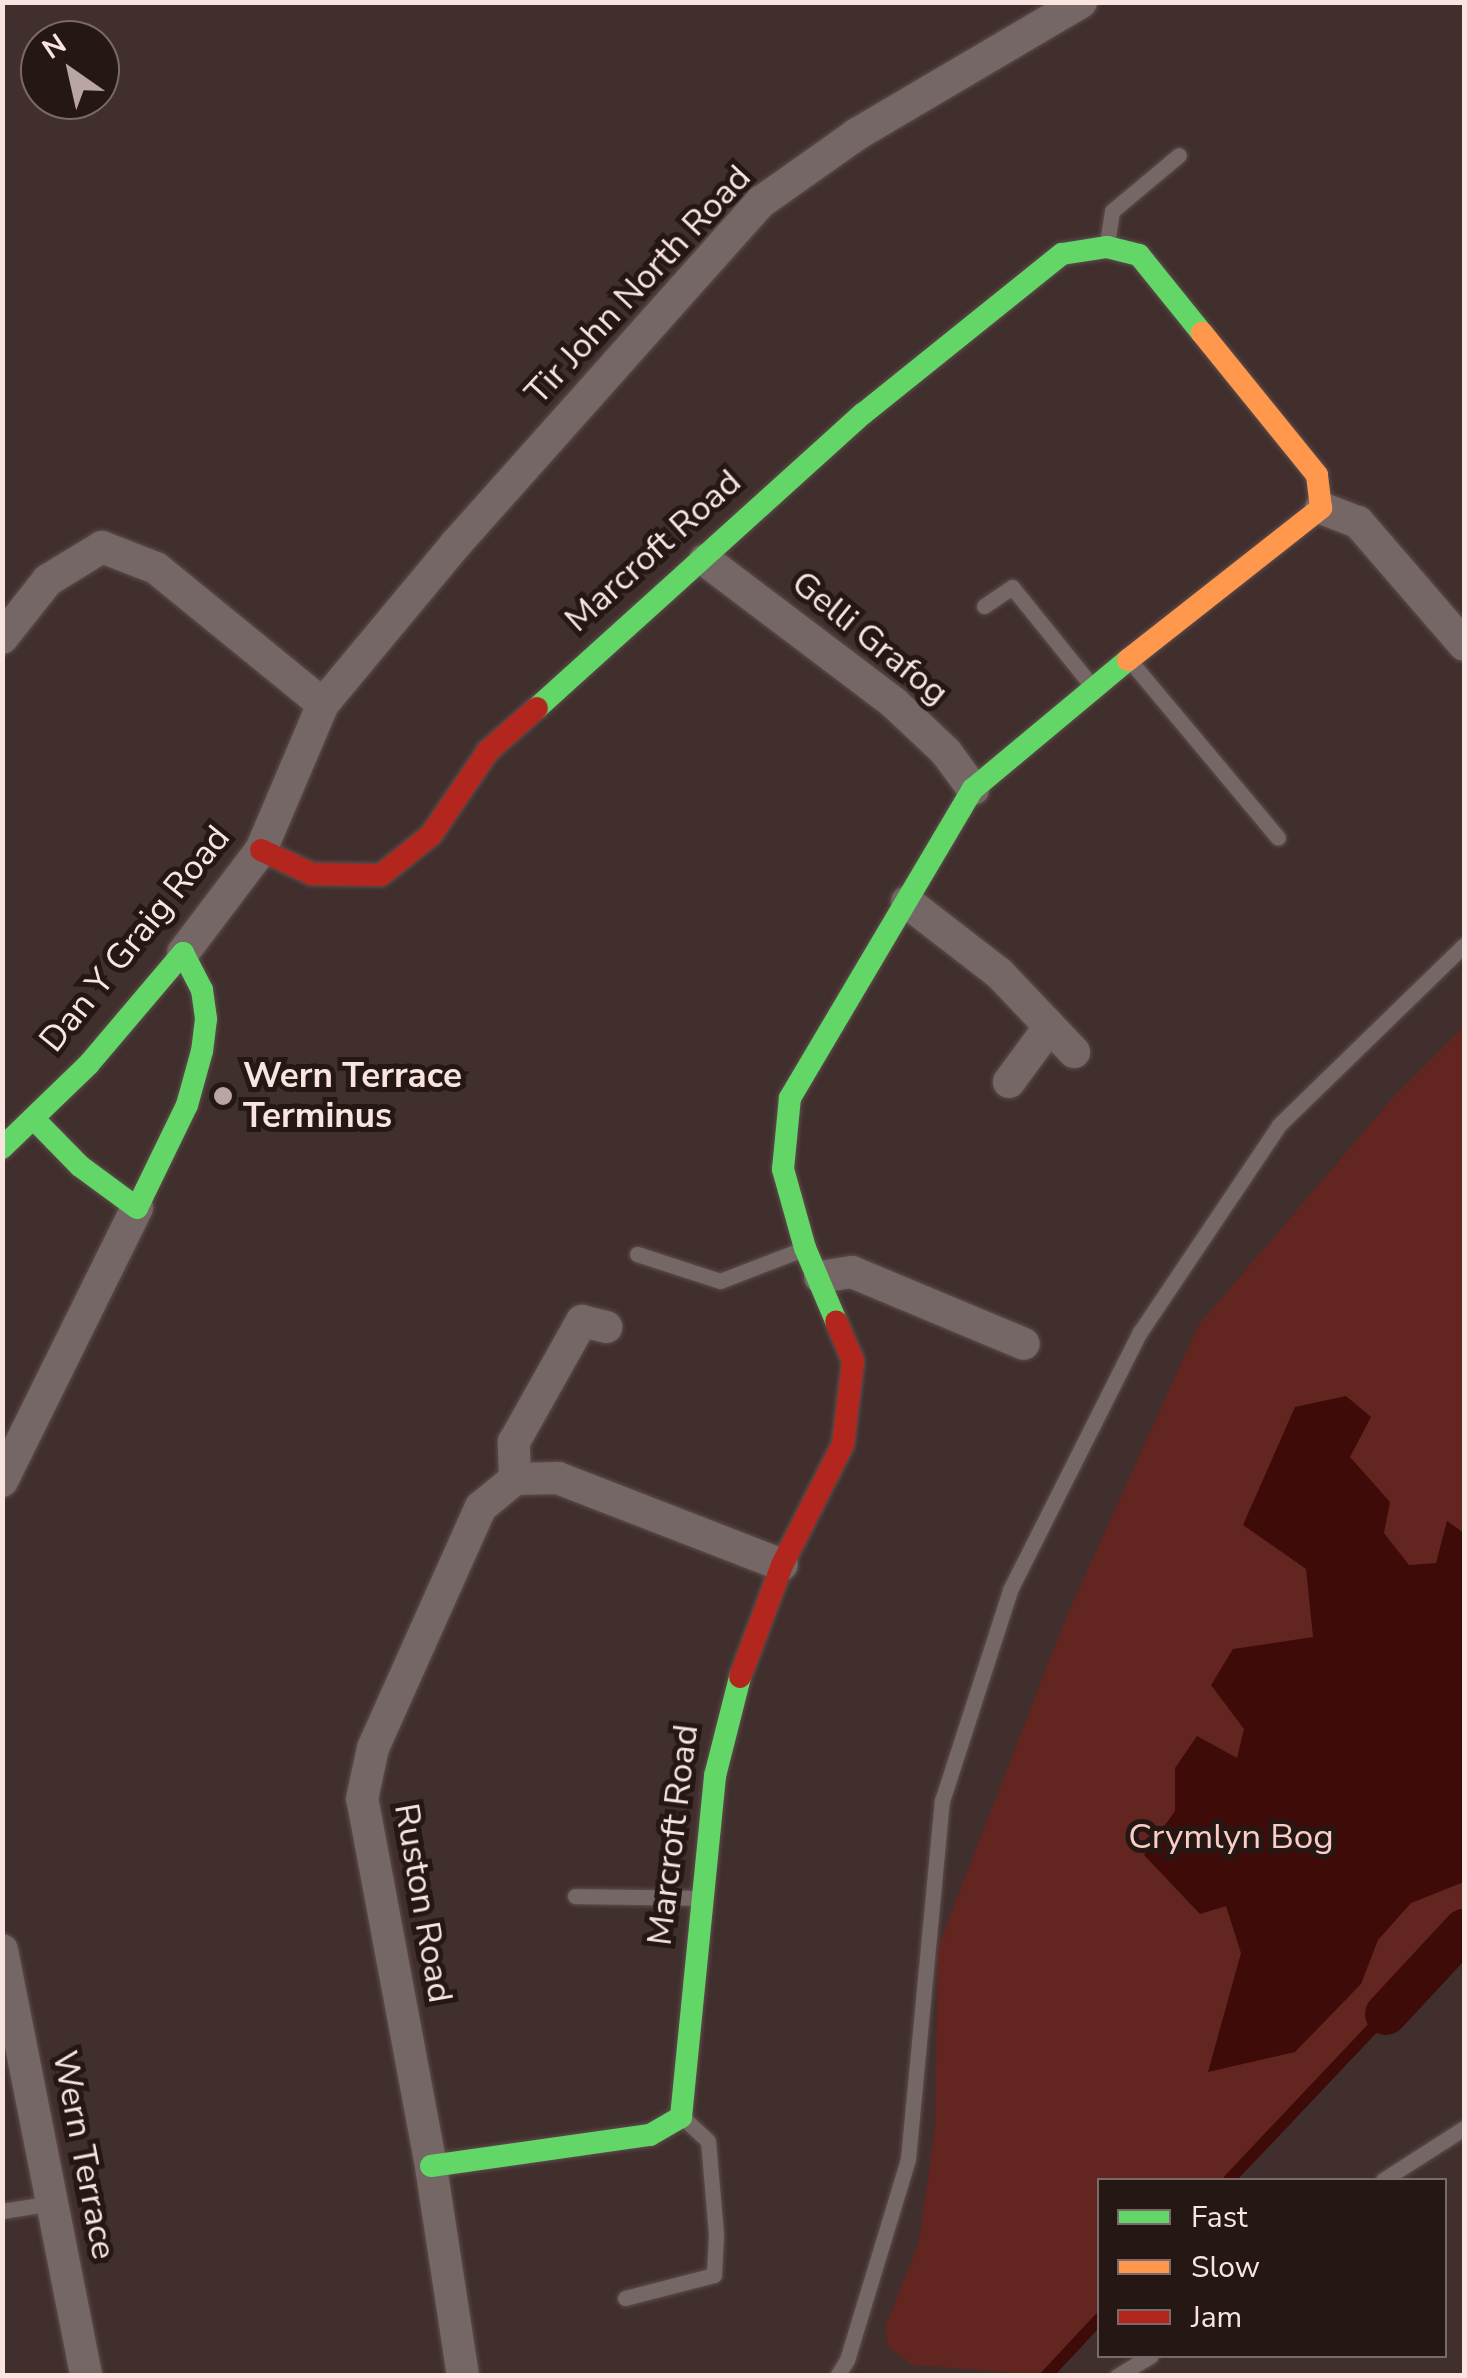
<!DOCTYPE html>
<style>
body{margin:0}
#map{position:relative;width:1467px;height:2378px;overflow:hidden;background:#412f2d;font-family:"Nunito Sans",sans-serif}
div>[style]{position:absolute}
.green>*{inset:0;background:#63251f}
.water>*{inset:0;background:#3e0b09}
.stream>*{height:12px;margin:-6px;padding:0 6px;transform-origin:6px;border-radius:6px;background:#3e0b09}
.canal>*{height:42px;margin:-21px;padding:0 21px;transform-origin:21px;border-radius:21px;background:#3e0b09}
.roads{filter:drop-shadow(0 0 2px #5c4d4b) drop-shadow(0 0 2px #5c4d4b)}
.lane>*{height:15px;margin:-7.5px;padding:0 7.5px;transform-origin:7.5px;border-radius:7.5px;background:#756765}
.street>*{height:32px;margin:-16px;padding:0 16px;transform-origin:16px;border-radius:16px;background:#756765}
.fast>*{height:22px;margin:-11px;padding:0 11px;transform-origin:11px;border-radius:11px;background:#63d668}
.slow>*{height:22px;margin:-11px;padding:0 11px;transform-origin:11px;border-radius:11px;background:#ff974d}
.jam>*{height:22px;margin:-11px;padding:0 11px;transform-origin:11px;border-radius:11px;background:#b3261e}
.dots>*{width:28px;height:28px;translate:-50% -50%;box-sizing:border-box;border:5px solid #251714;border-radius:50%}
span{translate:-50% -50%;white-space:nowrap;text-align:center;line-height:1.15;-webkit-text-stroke:10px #251714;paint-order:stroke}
.street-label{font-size:35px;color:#f9e4e0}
.poi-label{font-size:35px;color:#f9e4e0;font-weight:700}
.left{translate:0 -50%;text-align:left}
.park-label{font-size:35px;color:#fccdc6}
.frame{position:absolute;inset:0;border:5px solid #f9e4e0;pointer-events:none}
.legend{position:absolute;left:1097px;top:2178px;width:350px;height:180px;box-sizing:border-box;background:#251714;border:2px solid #7a6966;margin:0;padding:12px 18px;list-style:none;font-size:30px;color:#f9e4e0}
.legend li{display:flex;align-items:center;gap:20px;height:50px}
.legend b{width:50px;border:2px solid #7a6966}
.north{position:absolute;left:20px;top:20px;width:100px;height:100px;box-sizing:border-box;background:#251714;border:2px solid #7a6966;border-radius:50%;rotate:326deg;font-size:28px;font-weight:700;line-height:40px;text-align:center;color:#f9e4e0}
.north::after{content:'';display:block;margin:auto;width:35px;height:45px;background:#b9a5a1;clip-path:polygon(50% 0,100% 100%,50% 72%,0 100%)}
</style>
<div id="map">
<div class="green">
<i style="clip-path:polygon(1464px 1026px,1464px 1930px,1229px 2180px,1100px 2180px,1099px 2318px,1046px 2375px,913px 2365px,889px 2348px,885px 2328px,919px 2242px,935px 2129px,938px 1947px,1065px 1620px,1198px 1326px,1396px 1094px)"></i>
</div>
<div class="water">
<i style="clip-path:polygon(1346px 1396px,1371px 1417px,1350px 1457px,1390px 1502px,1384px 1533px,1409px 1565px,1436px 1563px,1447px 1521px,1464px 1533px,1464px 1882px,1411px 1903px,1378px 1940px,1361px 1984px,1295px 2052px,1208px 2072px,1241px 1953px,1226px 1906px,1200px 1914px,1144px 1855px,1175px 1811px,1175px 1768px,1197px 1736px,1237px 1758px,1244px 1729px,1211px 1685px,1233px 1649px,1313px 1637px,1306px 1569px,1243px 1525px,1295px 1407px)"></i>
</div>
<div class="stream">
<i style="left:1229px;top:2180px;width:228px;rotate:-46.6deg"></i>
<i style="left:1046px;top:2376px;width:79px;rotate:-47deg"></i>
</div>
<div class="canal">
<i style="left:1386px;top:2014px;width:115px;rotate:-47.1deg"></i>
</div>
<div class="roads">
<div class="lane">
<i style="left:1107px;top:243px;width:32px;rotate:-81deg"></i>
<i style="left:1112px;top:211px;width:87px;rotate:-39.9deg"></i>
<i style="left:984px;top:606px;width:34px;rotate:-34deg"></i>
<i style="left:1012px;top:587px;width:127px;rotate:51.1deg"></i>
<i style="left:1131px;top:662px;width:229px;rotate:50.1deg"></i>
<i style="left:637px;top:1254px;width:87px;rotate:18deg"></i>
<i style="left:720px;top:1281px;width:89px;rotate:-21.1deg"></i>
<i style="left:575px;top:1896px;width:126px;rotate:0.9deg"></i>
<i style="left:1383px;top:2180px;width:96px;rotate:-32.7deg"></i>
<i style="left:2px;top:2211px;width:52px;rotate:-8.9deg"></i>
<i style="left:625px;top:2298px;width:92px;rotate:-14.5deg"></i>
<i style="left:714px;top:2275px;width:41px;rotate:-87.2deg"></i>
<i style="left:716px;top:2234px;width:93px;rotate:-94.9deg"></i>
<i style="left:708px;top:2141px;width:34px;rotate:-137deg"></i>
<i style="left:837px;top:2376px;width:19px;rotate:-58deg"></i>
<i style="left:847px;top:2360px;width:210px;rotate:-73.1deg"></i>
<i style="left:908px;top:2159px;width:360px;rotate:-84.6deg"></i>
<i style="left:942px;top:1801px;width:222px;rotate:-72.1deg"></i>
<i style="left:1010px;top:1590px;width:289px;rotate:-63.3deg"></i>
<i style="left:1140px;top:1332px;width:249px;rotate:-56.1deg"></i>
<i style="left:1279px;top:1125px;width:258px;rotate:-44.2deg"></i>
<i style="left:1117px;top:2376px;width:39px;rotate:-31deg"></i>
</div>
<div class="street">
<i style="left:1321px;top:508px;width:40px;rotate:21deg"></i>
<i style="left:1358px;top:522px;width:162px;rotate:49.2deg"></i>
<i style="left:705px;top:560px;width:237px;rotate:37.1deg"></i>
<i style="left:894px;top:703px;width:71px;rotate:43.3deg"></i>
<i style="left:946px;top:752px;width:46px;rotate:53.9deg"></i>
<i style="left:2px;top:638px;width:74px;rotate:-51.6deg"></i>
<i style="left:48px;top:580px;width:63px;rotate:-31.4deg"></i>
<i style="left:102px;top:547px;width:58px;rotate:21.3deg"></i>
<i style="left:156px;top:568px;width:215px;rotate:39.2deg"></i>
<i style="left:907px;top:902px;width:116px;rotate:37.7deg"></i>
<i style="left:999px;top:973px;width:109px;rotate:46.5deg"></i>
<i style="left:183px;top:953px;width:129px;rotate:-52.9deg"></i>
<i style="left:261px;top:850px;width:159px;rotate:-67deg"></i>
<i style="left:323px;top:704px;width:207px;rotate:-50.3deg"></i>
<i style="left:455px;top:545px;width:460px;rotate:-48.3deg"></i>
<i style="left:761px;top:202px;width:118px;rotate:-35.3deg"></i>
<i style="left:857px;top:134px;width:260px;rotate:-30.5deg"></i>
<i style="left:1009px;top:1082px;width:66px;rotate:-53.7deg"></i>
<i style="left:820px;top:1277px;width:32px;rotate:-9deg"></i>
<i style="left:852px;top:1272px;width:186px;rotate:22.7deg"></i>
<i style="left:515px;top:1479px;width:37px;rotate:-92deg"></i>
<i style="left:514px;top:1442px;width:139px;rotate:-60.7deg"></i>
<i style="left:582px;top:1321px;width:25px;rotate:14deg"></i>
<i style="left:2px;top:1481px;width:305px;rotate:-63.7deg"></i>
<i style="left:2px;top:1950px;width:434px;rotate:78.8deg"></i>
<i style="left:463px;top:2376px;width:212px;rotate:-98.7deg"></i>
<i style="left:431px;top:2166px;width:373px;rotate:-100.6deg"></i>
<i style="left:362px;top:1799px;width:52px;rotate:-77.8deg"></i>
<i style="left:373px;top:1748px;width:264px;rotate:-65.9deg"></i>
<i style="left:481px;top:1507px;width:44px;rotate:-39.5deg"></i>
<i style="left:515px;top:1479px;width:43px;rotate:-1.3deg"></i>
<i style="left:558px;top:1478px;width:240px;rotate:21.2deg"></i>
</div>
<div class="fast">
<i style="left:537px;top:708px;width:440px;rotate:-42.1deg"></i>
<i style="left:864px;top:413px;width:254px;rotate:-38.8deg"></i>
<i style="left:1062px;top:254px;width:46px;rotate:-8.8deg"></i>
<i style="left:1107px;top:247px;width:33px;rotate:14deg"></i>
<i style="left:1139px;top:255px;width:100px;rotate:51.1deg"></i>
<i style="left:2px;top:1148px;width:120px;rotate:-44deg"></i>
<i style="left:88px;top:1065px;width:147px;rotate:-49.7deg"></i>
<i style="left:183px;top:953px;width:42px;rotate:62.8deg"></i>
<i style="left:202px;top:990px;width:29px;rotate:82deg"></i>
<i style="left:206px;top:1019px;width:32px;rotate:97deg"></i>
<i style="left:202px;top:1051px;width:56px;rotate:105.5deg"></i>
<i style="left:187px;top:1105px;width:114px;rotate:115.9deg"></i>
<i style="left:137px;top:1208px;width:71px;rotate:-143.6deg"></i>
<i style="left:80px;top:1166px;width:66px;rotate:-134.4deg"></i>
<i style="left:836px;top:1321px;width:79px;rotate:-113deg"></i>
<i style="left:805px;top:1248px;width:82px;rotate:-105.6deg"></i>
<i style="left:783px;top:1169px;width:71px;rotate:-84.4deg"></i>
<i style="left:790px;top:1098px;width:359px;rotate:-59.4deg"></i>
<i style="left:973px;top:789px;width:202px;rotate:-39.8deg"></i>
<i style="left:431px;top:2166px;width:221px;rotate:-8.1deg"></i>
<i style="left:650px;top:2135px;width:36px;rotate:-30deg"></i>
<i style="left:681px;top:2117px;width:343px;rotate:-84.3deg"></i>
<i style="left:715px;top:1776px;width:102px;rotate:-75.8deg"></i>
</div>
<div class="slow">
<i style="left:1128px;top:660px;width:246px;rotate:-38.2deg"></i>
<i style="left:1321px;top:508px;width:33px;rotate:-97deg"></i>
<i style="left:1317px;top:475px;width:183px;rotate:-129deg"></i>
</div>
<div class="jam">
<i style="left:261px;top:850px;width:56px;rotate:25.2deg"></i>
<i style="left:312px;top:874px;width:69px;rotate:0.8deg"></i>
<i style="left:381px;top:875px;width:64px;rotate:-38.7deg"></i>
<i style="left:431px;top:835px;width:102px;rotate:-55.8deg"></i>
<i style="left:488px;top:751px;width:65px;rotate:-41.3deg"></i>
<i style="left:740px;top:1677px;width:120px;rotate:-69.4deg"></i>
<i style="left:782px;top:1565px;width:136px;rotate:-63.2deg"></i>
<i style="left:843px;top:1444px;width:84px;rotate:-83.1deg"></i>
<i style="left:853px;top:1361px;width:43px;rotate:-113deg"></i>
</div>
</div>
<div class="dots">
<i style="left:223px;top:1096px;background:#b9a5a1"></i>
</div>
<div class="street-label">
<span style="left:638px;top:285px;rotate:-47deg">Tir John North Road</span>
<span style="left:653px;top:551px;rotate:-42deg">Marcroft Road</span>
<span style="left:870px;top:638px;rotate:39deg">Gelli Grafog</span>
<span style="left:135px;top:939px;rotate:-51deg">Dan Y Graig Road</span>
<span style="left:673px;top:1835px;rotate:-83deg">Marcroft Road</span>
<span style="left:423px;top:1903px;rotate:80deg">Ruston Road</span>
<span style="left:84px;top:2155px;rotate:79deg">Wern Terrace</span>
</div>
<div class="poi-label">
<span class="left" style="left:243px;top:1096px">Wern Terrace<br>Terminus</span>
</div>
<div class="park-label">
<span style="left:1231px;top:1837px">Crymlyn Bog</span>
</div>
<div class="frame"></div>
<ul class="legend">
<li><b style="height:12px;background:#63d668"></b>Fast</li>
<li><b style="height:12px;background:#ff974d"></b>Slow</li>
<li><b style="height:12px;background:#b3261e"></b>Jam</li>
</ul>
<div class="north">N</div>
</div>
